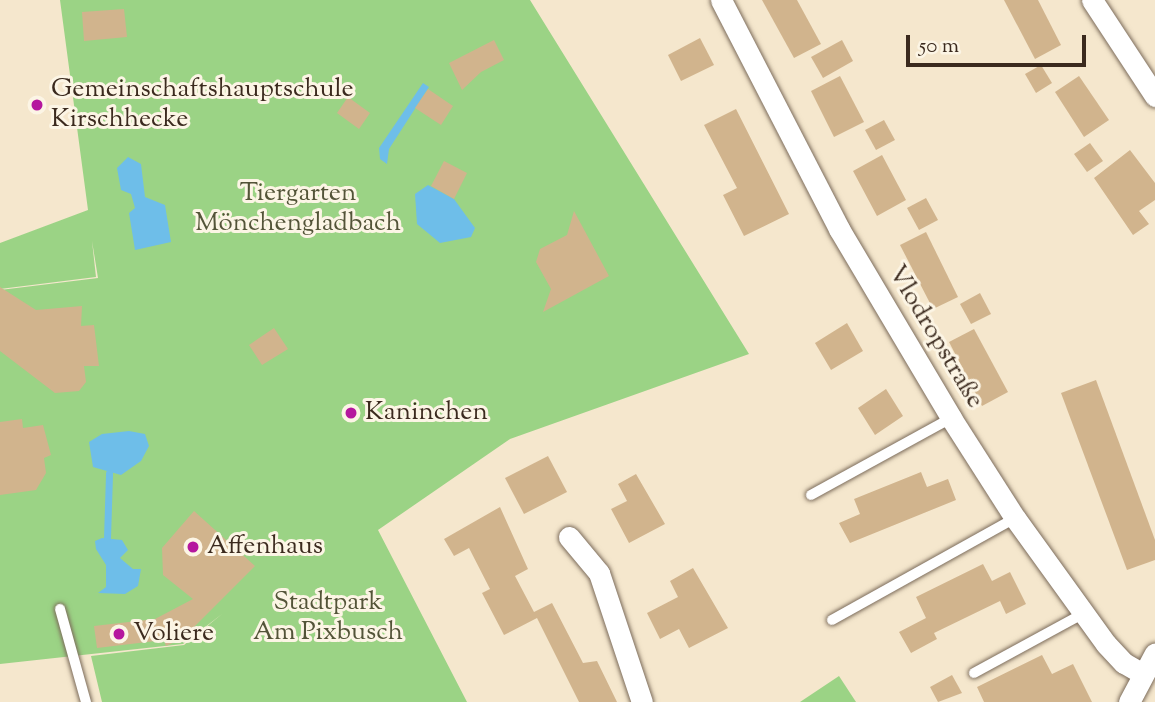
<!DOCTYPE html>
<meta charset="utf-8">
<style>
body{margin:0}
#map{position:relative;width:1155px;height:702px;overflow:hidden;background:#f5e7cd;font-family:"Sorts Mill Goudy",serif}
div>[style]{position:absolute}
.green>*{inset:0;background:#9bd385}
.water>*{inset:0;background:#6ebee9}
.stream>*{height:7px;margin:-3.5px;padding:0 3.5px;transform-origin:3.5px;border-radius:3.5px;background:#6ebee9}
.building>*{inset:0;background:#d1b48d}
.roads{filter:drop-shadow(0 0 2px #7c6c5b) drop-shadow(0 0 2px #7c6c5b)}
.service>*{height:10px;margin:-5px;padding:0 5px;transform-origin:5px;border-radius:5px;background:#fff}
.minor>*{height:21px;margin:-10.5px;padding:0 10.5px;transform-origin:10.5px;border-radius:10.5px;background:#fff}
.dots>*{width:19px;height:19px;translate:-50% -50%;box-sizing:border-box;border:4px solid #fcf5e5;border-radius:50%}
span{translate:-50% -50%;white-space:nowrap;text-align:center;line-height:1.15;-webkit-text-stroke:6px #fcf5e5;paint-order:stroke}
.poi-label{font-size:26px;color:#3b2a1e}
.left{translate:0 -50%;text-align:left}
.park-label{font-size:26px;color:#535438}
.street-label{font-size:26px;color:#3b2a1e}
.scale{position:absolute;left:906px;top:35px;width:180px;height:32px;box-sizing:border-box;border:4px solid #3b2a1e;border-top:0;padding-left:9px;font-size:21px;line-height:24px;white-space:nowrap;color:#3b2a1e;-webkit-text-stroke:5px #fcf5e5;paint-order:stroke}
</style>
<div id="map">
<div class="green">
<i style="clip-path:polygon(60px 0,530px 0,749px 354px,510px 439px,378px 530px,467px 702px,102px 702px,91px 656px,184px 645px,222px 614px,183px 644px,0 664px,0 290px,98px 278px,92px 241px,96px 277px,0 289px,0 243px,88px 210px)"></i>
<i style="clip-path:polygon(839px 676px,856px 702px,800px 702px)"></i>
</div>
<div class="water">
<i style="clip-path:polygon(423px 83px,429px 87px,389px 149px,387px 164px,380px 159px,379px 148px)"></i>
<i style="clip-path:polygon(128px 157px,141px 164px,145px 197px,165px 205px,171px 242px,135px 250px,129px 213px,135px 208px,131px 194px,121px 190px,117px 168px)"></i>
<i style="clip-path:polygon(428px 185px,454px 199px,475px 228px,471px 237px,440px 243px,417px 224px,415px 194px)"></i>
<i style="clip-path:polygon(129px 431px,145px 434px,149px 446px,141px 461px,121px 475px,93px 467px,89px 442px,102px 434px)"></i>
<i style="clip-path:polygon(102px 538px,122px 540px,128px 550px,120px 558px,133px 569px,141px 569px,138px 586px,125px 594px,98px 593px,106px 587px,106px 565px,96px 549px,95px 541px)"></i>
</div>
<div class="stream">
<i style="left:107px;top:538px;width:65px;rotate:-88.2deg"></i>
</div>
<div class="building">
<i style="clip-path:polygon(762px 0,797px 0,821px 44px,794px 58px)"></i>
<i style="clip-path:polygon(1004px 0,1038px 0,1061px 45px,1035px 59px)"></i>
<i style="clip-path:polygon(124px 9px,127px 37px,84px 41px,82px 12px)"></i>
<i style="clip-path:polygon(700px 38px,714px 65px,681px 81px,668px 55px)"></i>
<i style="clip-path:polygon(494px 40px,504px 60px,481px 72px,462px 90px,449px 63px)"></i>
<i style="clip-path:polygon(842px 40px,853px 61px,823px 78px,811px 57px)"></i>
<i style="clip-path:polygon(1041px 65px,1052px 83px,1036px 93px,1025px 74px)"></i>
<i style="clip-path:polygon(840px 76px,864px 122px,834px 137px,811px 91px)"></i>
<i style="clip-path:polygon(1079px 76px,1109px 120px,1084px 137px,1055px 92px)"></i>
<i style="clip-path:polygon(428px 89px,453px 106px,441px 125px,415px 108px)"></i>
<i style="clip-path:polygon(348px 97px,370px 113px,359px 129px,337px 113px)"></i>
<i style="clip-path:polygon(736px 109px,789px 214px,744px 236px,723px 195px,737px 188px,704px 125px)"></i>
<i style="clip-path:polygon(884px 120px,895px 140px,876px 150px,865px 130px)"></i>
<i style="clip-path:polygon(1090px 143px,1103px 161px,1087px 172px,1074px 154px)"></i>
<i style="clip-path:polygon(1130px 150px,1155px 183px,1155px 200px,1139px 211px,1149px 224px,1133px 235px,1094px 178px)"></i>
<i style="clip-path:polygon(882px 155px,906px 200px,877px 216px,853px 171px)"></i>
<i style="clip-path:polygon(444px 161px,467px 173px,454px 199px,431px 186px)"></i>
<i style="clip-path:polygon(926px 198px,938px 220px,919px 230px,907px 208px)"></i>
<i style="clip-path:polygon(574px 211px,609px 276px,543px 312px,551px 289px,536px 262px,540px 249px,567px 235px)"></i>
<i style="clip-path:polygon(926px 232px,958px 297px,933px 309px,900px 245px)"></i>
<i style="clip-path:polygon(0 287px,36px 310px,82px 306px,81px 326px,94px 325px,99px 366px,84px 366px,86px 382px,79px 391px,55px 393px,0 351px)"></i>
<i style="clip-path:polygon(980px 293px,991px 314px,971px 324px,960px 304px)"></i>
<i style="clip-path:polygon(847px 323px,863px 351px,831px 370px,815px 343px)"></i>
<i style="clip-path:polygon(274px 328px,288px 349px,262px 365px,249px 345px)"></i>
<i style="clip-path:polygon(974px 329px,1008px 392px,982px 406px,949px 342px)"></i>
<i style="clip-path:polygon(1096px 380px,1155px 540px,1155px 560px,1127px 570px,1061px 393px)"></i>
<i style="clip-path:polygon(886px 389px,903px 416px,875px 435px,858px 408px)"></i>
<i style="clip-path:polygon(22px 419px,23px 428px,43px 425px,51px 455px,44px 458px,46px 473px,36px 490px,0 495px,0 422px)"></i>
<i style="clip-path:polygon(548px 456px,567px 492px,524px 514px,505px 478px)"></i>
<i style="clip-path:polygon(921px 472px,927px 487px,948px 479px,956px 500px,850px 543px,839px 523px,860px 514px,854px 499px)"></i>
<i style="clip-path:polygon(636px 474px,665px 524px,629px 543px,611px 509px,627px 501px,618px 484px)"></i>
<i style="clip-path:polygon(500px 507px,528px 569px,515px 576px,534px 612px,552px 603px,583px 663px,597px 661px,617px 702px,579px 702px,537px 618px,504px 635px,482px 593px,490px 589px,469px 548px,454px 556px,444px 539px)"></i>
<i style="clip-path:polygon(194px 511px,255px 566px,194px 627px,196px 632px,166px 646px,164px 640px,97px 648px,94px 626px,155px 619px,193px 599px,163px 575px,162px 548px)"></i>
<i style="clip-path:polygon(983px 564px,992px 581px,1010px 572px,1026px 604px,1006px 614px,1000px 601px,934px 633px,937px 639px,911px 653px,899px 632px,926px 618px,916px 597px)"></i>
<i style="clip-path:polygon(693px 568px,728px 628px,689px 648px,679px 629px,660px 639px,647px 613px,678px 597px,670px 581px)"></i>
<i style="clip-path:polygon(1042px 655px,1052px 674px,1073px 664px,1092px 702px,984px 702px,977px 687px)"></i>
<i style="clip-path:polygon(952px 675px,962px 693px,938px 702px,930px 687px)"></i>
</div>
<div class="roads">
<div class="service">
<i style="left:811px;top:495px;width:160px;rotate:-28.8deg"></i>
<i style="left:60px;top:609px;width:97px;rotate:74.4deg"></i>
<i style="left:832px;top:620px;width:210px;rotate:-29.1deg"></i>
<i style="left:974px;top:673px;width:125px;rotate:-28.6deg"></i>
</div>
<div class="minor">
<i style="left:721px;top:0;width:258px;rotate:62.7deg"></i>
<i style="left:839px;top:229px;width:220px;rotate:59.3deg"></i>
<i style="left:951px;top:418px;width:119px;rotate:57.4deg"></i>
<i style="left:1015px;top:518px;width:155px;rotate:54.2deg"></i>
<i style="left:1106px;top:644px;width:26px;rotate:47deg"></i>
<i style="left:1124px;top:663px;width:22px;rotate:30deg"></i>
<i style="left:1092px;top:0;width:115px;rotate:56.7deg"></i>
<i style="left:569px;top:537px;width:47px;rotate:50.2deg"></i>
<i style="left:599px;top:573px;width:136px;rotate:71.6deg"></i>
<i style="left:1129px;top:702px;width:55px;rotate:-62deg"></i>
</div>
</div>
<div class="dots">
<i style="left:37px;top:105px;background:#b5179e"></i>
<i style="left:351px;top:413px;background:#b5179e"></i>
<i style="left:193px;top:547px;background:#b5179e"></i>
<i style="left:119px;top:634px;background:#b5179e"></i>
</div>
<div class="poi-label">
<span class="left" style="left:51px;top:105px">Gemeinschaftshauptschule<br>Kirschhecke</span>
<span class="left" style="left:365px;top:413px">Kaninchen</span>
<span class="left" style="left:207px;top:547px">Affenhaus</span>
<span class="left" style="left:133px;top:634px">Voliere</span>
</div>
<div class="park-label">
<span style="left:298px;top:209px">Tiergarten<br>Mönchengladbach</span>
<span style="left:328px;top:618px">Stadtpark<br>Am Pixbusch</span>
</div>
<div class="street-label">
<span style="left:935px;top:337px;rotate:59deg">Vlodropstraße</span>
</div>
<div class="scale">50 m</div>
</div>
